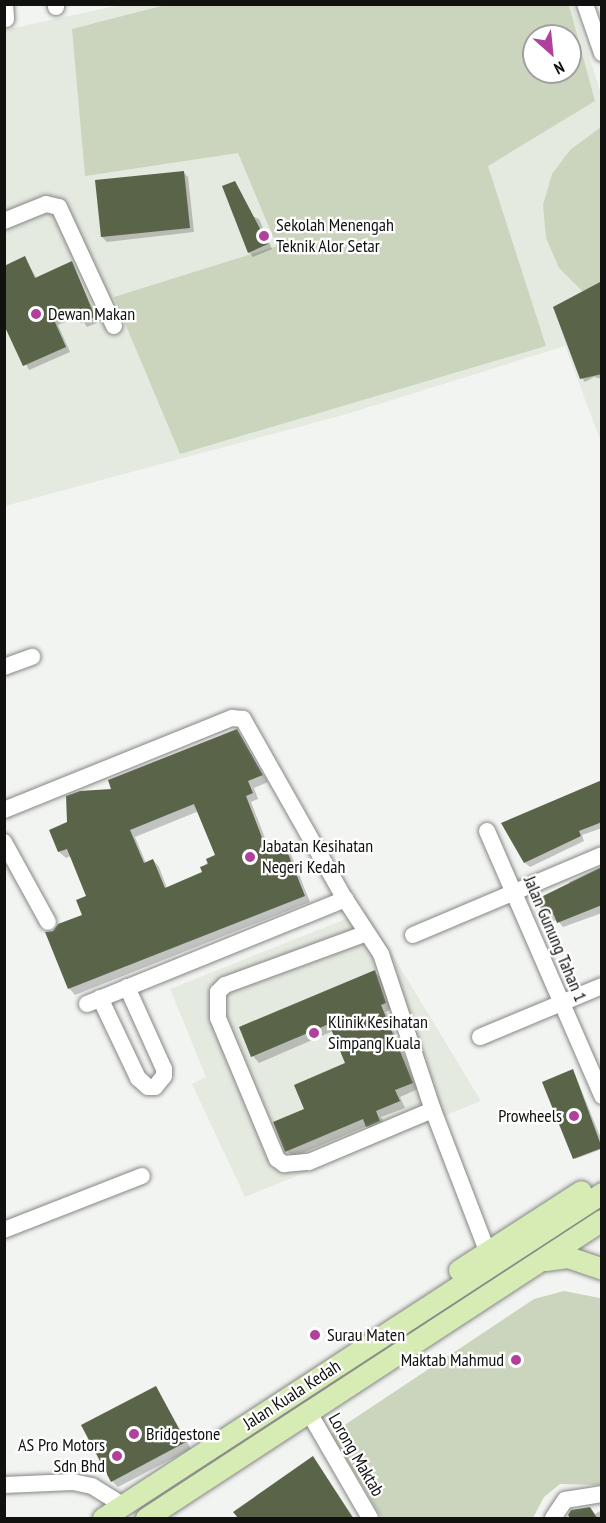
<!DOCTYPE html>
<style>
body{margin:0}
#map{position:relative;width:606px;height:1523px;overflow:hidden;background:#f2f4f1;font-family:"PT Sans Narrow",sans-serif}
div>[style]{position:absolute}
.built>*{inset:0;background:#e5eae0}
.green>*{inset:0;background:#cbd5bd}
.shadow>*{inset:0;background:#0003}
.building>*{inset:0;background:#596449}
.roads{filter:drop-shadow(0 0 2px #868784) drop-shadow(0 0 2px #868784)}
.minor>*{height:16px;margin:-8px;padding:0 8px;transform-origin:8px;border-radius:8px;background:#fff}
.major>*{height:21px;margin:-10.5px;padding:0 10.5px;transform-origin:10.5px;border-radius:10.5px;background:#d7ecb4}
.dots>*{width:16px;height:16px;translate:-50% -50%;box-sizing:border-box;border:3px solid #fff;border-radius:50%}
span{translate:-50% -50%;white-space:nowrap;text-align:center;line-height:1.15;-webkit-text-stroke:4.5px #fff;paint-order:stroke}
.poi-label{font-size:18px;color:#111110}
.left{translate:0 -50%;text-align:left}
.right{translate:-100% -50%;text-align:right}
.street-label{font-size:18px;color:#111110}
.frame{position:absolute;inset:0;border:6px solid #111110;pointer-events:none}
.north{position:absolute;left:522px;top:24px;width:60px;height:60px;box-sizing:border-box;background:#fff;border:2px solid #a0a09f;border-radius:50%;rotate:153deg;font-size:16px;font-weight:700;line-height:24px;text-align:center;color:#111110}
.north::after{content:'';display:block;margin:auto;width:21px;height:27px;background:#b1409c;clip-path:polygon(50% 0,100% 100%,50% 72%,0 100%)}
</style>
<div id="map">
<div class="built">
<i style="clip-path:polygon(evenodd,125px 4px,573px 5px,601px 94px,601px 442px,565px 346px,347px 414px,5px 506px,4px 30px,125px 4px,534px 36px,570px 36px,570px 72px,534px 72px,534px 36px)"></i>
<i style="clip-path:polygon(366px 911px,481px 1101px,245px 1197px,192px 1084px,206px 1077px,170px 989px)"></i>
</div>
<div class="green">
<i style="clip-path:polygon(evenodd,165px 5px,569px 5px,595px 101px,488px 166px,546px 346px,180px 454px,114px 297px,277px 246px,238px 153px,85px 176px,72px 29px,165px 5px,534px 36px,570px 36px,570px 72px,534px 72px,534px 36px)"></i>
<i style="clip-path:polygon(601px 127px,601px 300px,582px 291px,559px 268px,546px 238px,543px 205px,552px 174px,570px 150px)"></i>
<i style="clip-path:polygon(564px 1291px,600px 1298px,601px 1302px,601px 1485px,560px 1484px,544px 1497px,533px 1518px,382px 1518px,331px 1434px,534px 1299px)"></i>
</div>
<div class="shadow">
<i style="clip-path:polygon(184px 173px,188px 177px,194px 232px,107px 242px,102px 237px)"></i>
<i style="clip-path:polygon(235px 182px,252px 216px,259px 219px,272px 249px,253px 257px,249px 252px)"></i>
<i style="clip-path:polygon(25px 258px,37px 279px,72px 263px,99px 322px,87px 327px,79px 316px,58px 325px,70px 352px,29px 370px,4px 322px)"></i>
<i style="clip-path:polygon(602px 288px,602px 379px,594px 377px,585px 382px,582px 378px)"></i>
<i style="clip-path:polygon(evenodd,236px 731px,268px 782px,254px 788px,258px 799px,251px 802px,269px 848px,283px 843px,289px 849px,310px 902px,75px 995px,69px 988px,53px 933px,84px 915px,88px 897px,71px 856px,66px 858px,59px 852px,69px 823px,114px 790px,236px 731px,199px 811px,217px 855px,202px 867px,204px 873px,167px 888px,159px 867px,153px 860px,146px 863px,135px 837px,199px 811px)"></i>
<i style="clip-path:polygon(602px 782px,602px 828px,582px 835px,584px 841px,530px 867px,525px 863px)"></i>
<i style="clip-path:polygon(602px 866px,602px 913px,563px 927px,557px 920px,551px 922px,547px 918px,571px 887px,569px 882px)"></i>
<i style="clip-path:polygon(375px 972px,381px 978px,392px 1009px,386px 1012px,418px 1089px,400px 1097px,405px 1108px,381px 1117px,386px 1127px,374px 1132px,367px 1126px,293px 1157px,287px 1151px,306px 1109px,347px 1064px,333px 1031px,259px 1063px,253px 1056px)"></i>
<i style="clip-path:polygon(574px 1072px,602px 1141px,602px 1149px,575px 1159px)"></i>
<i style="clip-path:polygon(156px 1387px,191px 1449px,118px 1487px,112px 1481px)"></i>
<i style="clip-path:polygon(313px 1458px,354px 1518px,240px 1518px,235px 1512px)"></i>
<i style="clip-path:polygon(589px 1508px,595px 1514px,602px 1510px,602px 1518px,571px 1518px,569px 1515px)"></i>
</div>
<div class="building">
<i style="clip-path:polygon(184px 171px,190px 228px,101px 237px,95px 180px)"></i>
<i style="clip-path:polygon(235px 181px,268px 244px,248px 253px,222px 186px)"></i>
<i style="clip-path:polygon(25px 256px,35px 278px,72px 261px,95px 317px,81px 323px,75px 311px,54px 320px,66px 347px,23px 366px,4px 325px,4px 266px)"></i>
<i style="clip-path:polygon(602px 281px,602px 374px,580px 379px,553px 307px)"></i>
<i style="clip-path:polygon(evenodd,237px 729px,263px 775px,248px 781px,253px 793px,246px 796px,266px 848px,283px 841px,305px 896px,68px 989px,45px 932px,53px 931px,58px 924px,82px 915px,76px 900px,86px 896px,67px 849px,58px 852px,49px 830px,67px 822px,66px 796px,80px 791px,111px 789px,108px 780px,237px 729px,194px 804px,215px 855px,206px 859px,208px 864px,200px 867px,202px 872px,165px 888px,153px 859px,144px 863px,130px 830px,194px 804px)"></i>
<i style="clip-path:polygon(602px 780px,602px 822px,579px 831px,581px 836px,524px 863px,501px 823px)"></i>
<i style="clip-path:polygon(602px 867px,602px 905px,557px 923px,554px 915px,545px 919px,537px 899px)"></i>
<i style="clip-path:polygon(375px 970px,386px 1003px,381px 1005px,413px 1083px,395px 1090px,400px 1101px,376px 1111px,380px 1121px,366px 1127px,363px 1119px,285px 1152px,273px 1122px,304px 1109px,294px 1085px,345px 1063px,329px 1024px,251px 1057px,239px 1027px)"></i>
<i style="clip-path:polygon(573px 1069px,602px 1148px,573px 1159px,542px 1082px)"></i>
<i style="clip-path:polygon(156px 1386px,186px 1442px,111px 1482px,81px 1425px)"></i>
<i style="clip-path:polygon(313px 1456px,353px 1518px,238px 1518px,233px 1512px)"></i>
<i style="clip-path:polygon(590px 1507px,597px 1518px,570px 1518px,568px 1515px,571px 1510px)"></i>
</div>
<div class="roads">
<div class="minor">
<i style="left:5px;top:4px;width:15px;rotate:86deg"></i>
<i style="left:56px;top:4px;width:3px;rotate:90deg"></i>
<i style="left:585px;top:4px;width:52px;rotate:70.9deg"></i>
<i style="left:4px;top:221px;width:45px;rotate:-22deg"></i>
<i style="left:46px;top:204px;width:13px;rotate:13deg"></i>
<i style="left:59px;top:207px;width:131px;rotate:65.2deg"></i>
<i style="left:4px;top:667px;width:30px;rotate:-20deg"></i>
<i style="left:4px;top:810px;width:246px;rotate:-22deg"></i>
<i style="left:232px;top:718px;width:11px;rotate:5deg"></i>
<i style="left:243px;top:719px;width:207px;rotate:60.5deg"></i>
<i style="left:345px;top:899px;width:66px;rotate:56.8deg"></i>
<i style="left:381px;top:954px;width:164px;rotate:71.6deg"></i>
<i style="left:433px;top:1110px;width:151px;rotate:69deg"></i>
<i style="left:487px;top:831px;width:289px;rotate:66.5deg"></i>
<i style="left:4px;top:842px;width:91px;rotate:61.2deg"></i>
<i style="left:367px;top:933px;width:151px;rotate:159.9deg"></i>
<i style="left:225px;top:985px;width:10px;rotate:135deg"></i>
<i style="left:218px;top:992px;width:26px;rotate:90deg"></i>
<i style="left:218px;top:1018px;width:153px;rotate:67.3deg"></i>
<i style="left:277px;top:1159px;width:9px;rotate:36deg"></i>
<i style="left:284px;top:1164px;width:25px;rotate:-5deg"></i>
<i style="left:309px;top:1162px;width:134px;rotate:-22.8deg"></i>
<i style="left:413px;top:935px;width:205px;rotate:-22.9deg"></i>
<i style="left:100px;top:998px;width:89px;rotate:64.6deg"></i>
<i style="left:138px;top:1078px;width:13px;rotate:42deg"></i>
<i style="left:148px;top:1087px;width:7px"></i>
<i style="left:155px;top:1087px;width:14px;rotate:-51deg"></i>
<i style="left:164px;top:1076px;width:7px;rotate:-90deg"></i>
<i style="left:164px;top:1069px;width:90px;rotate:-114.3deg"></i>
<i style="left:87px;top:1004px;width:279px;rotate:-22.1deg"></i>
<i style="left:480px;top:1037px;width:132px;rotate:-22.7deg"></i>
<i style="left:4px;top:1230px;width:148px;rotate:-21.4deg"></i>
<i style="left:308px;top:1411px;width:124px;rotate:59.9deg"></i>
<i style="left:4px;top:1485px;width:69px;rotate:-2.5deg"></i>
<i style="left:73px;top:1482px;width:19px;rotate:12deg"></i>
<i style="left:92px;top:1486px;width:36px;rotate:32deg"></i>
<i style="left:553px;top:1518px;width:22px;rotate:-56deg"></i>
<i style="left:565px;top:1500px;width:37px;rotate:-9deg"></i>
</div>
<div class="major">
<i style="left:545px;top:1260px;width:23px;rotate:-7deg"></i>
<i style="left:568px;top:1257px;width:36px;rotate:19deg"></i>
<i style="left:459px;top:1270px;width:145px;rotate:-32.9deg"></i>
<i style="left:103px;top:1518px;width:596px;rotate:-33.08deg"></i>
<i style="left:146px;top:1518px;width:545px;rotate:-33.16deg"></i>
</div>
</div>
<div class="dots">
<i style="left:264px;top:236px;background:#b1409c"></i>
<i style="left:36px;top:314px;background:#b1409c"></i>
<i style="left:250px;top:857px;background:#b1409c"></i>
<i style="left:314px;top:1033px;background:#b1409c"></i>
<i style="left:574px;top:1116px;background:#b1409c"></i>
<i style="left:315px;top:1335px;background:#b1409c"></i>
<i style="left:516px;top:1360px;background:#b1409c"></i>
<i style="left:134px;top:1434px;background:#b1409c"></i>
<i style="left:117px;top:1456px;background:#b1409c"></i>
</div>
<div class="poi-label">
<span class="left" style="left:276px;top:236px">Sekolah Menengah<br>Teknik Alor Setar</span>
<span class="left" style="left:48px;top:314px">Dewan Makan</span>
<span class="left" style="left:262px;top:857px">Jabatan Kesihatan<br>Negeri Kedah</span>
<span class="left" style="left:328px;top:1033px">Klinik Kesihatan<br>Simpang Kuala</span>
<span class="right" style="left:562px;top:1116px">Prowheels</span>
<span class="left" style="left:327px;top:1335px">Surau Maten</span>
<span class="right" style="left:504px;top:1360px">Maktab Mahmud</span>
<span class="left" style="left:146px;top:1434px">Bridgestone</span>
<span class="right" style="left:105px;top:1456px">AS Pro Motors<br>Sdn Bhd</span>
</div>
<div class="street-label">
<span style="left:555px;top:939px;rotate:67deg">Jalan Gunung Tahan 1</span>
<span style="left:292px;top:1395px;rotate:-33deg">Jalan Kuala Kedah</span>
<span style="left:356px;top:1455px;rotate:60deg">Lorong Maktab</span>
</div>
<div class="frame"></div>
<div class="north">N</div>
</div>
